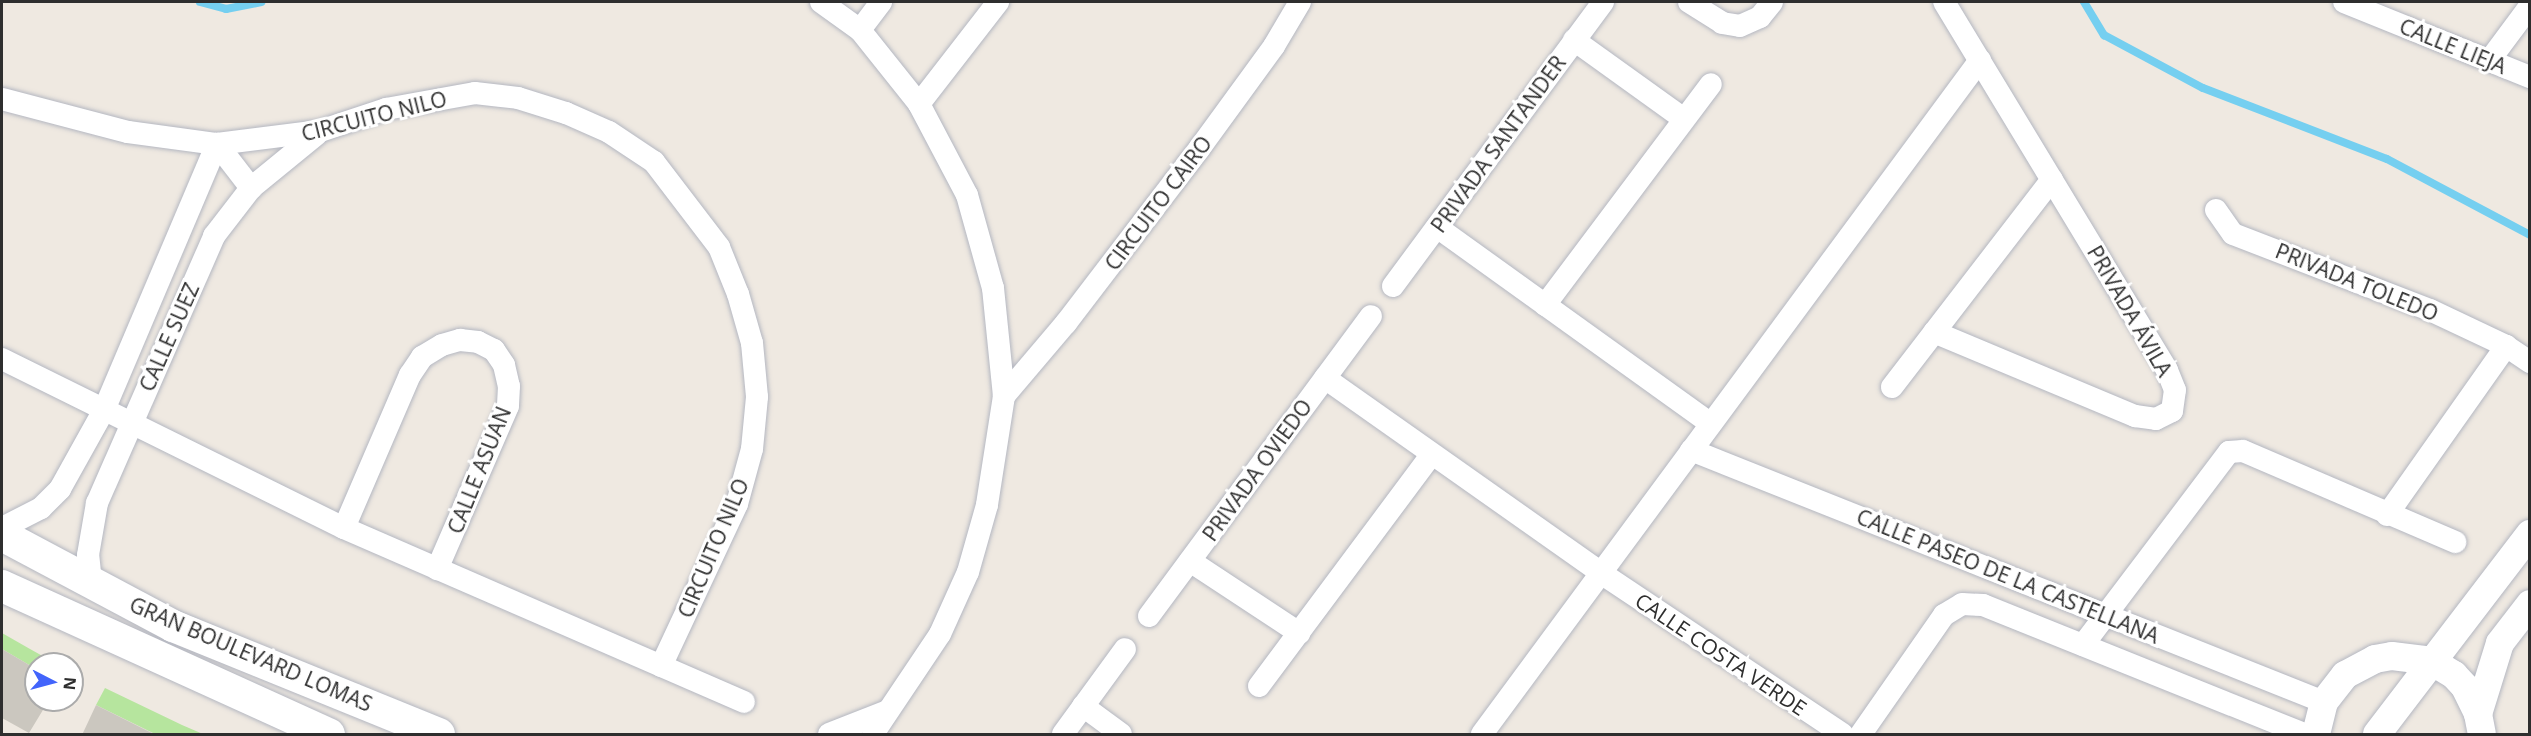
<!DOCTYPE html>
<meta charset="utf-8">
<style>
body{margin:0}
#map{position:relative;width:2531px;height:736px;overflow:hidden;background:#efe9e1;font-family:"Open Sans",sans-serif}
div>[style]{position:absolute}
.green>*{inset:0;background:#b6e59e}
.stream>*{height:8px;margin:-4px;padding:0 4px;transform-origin:4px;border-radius:4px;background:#75cff0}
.building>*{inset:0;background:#cbc7bf}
.roads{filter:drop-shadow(0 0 2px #b4b7c1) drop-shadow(0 0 2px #b4b7c1)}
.minor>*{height:22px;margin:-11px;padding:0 11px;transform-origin:11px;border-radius:11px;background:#fff}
.tertiary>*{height:28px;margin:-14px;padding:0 14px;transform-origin:14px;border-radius:14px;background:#fff}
.secondary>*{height:32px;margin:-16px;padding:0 16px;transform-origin:16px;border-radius:16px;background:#fff}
span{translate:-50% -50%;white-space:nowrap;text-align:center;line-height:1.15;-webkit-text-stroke:6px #fff;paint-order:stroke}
.street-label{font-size:21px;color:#2e2e2e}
.frame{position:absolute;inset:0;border:3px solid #2e2e2e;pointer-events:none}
.north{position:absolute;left:24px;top:652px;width:60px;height:60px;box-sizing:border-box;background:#fff;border:2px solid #ababab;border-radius:50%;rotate:96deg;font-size:16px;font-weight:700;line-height:24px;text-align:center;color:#2e2e2e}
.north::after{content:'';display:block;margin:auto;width:21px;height:27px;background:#4264fb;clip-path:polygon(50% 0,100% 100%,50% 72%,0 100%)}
</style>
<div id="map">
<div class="green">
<i style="clip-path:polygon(2px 633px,30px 649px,57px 664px,36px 664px,36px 669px,2px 649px)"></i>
<i style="clip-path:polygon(105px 688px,182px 725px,203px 734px,155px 734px,96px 705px)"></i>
</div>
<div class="stream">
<i style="left:200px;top:2px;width:27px;rotate:15deg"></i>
<i style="left:226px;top:9px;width:36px;rotate:-11deg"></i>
<i style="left:2084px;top:2px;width:39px;rotate:59deg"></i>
<i style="left:2104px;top:35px;width:112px;rotate:28.2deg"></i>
<i style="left:2203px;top:88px;width:197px;rotate:21.1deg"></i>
<i style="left:2387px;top:159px;width:162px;rotate:28deg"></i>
</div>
<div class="building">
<i style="clip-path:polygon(2px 649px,36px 669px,36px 700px,49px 700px,29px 733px,2px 718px)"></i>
<i style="clip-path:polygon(96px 705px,156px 735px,82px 735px)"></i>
</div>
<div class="roads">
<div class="minor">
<i style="left:821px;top:2px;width:48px;rotate:35.7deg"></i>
<i style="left:860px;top:30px;width:95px;rotate:51.4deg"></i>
<i style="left:919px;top:104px;width:103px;rotate:62.2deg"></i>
<i style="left:967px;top:195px;width:97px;rotate:74.4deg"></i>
<i style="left:993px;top:288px;width:109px;rotate:84.2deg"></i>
<i style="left:1004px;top:396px;width:110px;rotate:98.9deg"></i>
<i style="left:987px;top:505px;width:70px;rotate:105.8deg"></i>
<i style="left:968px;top:572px;width:68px;rotate:114.3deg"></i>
<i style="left:940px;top:634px;width:120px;rotate:123.8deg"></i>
<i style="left:1689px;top:2px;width:39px;rotate:32deg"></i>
<i style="left:1722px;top:23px;width:18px;rotate:9deg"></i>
<i style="left:1740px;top:26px;width:22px;rotate:-24deg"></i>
<i style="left:1760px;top:17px;width:19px;rotate:-51deg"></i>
<i style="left:2344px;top:2px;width:201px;rotate:22deg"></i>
<i style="left:860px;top:30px;width:35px;rotate:-53deg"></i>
<i style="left:1574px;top:40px;width:135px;rotate:35.7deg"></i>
<i style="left:2489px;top:61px;width:69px;rotate:-53.3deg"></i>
<i style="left:2px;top:99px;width:130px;rotate:14.7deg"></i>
<i style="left:128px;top:132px;width:90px;rotate:7.7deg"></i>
<i style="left:217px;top:144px;width:104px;rotate:-7.2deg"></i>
<i style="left:320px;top:131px;width:70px;rotate:-18.4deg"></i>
<i style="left:386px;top:109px;width:90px;rotate:-10.2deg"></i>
<i style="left:475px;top:93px;width:43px;rotate:6.6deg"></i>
<i style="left:518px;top:98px;width:50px;rotate:17.4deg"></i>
<i style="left:566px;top:113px;width:47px;rotate:23.8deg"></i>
<i style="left:609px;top:132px;width:54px;rotate:33.7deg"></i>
<i style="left:654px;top:162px;width:107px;rotate:52.6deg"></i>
<i style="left:719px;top:247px;width:51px;rotate:68deg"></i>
<i style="left:738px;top:294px;width:51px;rotate:74.1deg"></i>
<i style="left:752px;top:343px;width:54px;rotate:84.7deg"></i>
<i style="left:757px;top:397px;width:52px;rotate:95.5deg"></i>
<i style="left:752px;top:449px;width:57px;rotate:105.3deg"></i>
<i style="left:737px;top:504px;width:179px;rotate:115.1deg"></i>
<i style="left:919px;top:104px;width:129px;rotate:-52.2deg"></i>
<i style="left:217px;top:144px;width:56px;rotate:52.3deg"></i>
<i style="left:2216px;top:210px;width:29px;rotate:55deg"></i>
<i style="left:2233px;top:234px;width:211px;rotate:21.1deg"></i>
<i style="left:2430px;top:310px;width:84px;rotate:25.3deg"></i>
<i style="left:2506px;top:346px;width:29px;rotate:34deg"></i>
<i style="left:1437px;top:227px;width:337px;rotate:35.7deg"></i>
<i style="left:1393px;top:286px;width:353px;rotate:-53.5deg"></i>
<i style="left:1545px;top:305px;width:276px;rotate:-53.1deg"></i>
<i style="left:1934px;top:332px;width:218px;rotate:22.7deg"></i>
<i style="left:2135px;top:416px;width:21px;rotate:8deg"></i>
<i style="left:2156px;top:419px;width:18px;rotate:-27deg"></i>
<i style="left:2172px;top:411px;width:21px;rotate:-82deg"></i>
<i style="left:2175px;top:390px;width:22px;rotate:-112deg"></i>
<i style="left:2167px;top:370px;width:430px;rotate:-121.2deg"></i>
<i style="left:2px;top:359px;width:381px;rotate:26.3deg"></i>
<i style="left:344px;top:528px;width:436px;rotate:23.5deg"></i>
<i style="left:1325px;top:378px;width:338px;rotate:35.2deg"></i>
<i style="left:1601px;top:573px;width:290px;rotate:33.7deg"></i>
<i style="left:1892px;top:387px;width:262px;rotate:-52.4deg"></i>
<i style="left:1004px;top:396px;width:96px;rotate:-49.7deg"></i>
<i style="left:1066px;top:323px;width:219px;rotate:-52.6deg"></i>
<i style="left:1199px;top:149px;width:127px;rotate:-53.9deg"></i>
<i style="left:1274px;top:46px;width:51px;rotate:-59.4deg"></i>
<i style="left:1691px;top:450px;width:681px;rotate:21.71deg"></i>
<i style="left:2387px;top:515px;width:207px;rotate:-54.8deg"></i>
<i style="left:2px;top:528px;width:44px;rotate:-27.1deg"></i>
<i style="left:41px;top:508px;width:27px;rotate:-45deg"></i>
<i style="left:60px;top:489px;width:90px;rotate:-60.9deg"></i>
<i style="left:104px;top:410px;width:289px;rotate:-67deg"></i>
<i style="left:344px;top:528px;width:167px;rotate:-66.7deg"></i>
<i style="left:410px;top:375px;width:22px;rotate:-56deg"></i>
<i style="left:422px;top:357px;width:23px;rotate:-31deg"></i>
<i style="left:442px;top:345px;width:19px;rotate:-16deg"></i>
<i style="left:460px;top:340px;width:18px;rotate:6deg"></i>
<i style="left:478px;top:342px;width:18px;rotate:27deg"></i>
<i style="left:494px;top:350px;width:18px;rotate:56deg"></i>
<i style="left:504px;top:365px;width:22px;rotate:77deg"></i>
<i style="left:509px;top:386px;width:20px;rotate:93deg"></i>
<i style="left:508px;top:406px;width:178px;rotate:113.5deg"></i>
<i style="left:1190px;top:561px;width:131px;rotate:33.4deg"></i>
<i style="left:91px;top:582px;width:27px;rotate:-96deg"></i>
<i style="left:88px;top:555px;width:53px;rotate:-80.2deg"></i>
<i style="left:97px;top:503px;width:292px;rotate:-66.3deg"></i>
<i style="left:214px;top:236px;width:61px;rotate:-52.4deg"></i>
<i style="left:251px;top:188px;width:85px;rotate:-39.3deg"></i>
<i style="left:1149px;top:616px;width:373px;rotate:-53.5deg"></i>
<i style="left:2083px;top:645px;width:242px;rotate:-52.9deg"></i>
<i style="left:2229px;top:452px;width:14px;rotate:-4deg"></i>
<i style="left:2243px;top:451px;width:231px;rotate:23.2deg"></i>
<i style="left:1259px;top:686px;width:289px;rotate:-53.3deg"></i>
<i style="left:1083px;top:706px;width:47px;rotate:36.4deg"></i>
<i style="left:829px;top:734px;width:63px;rotate:-21.3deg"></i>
<i style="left:1063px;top:734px;width:105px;rotate:-53.9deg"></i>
<i style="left:1482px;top:734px;width:838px;rotate:-53.54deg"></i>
<i style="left:1861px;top:734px;width:145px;rotate:-55.1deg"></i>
<i style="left:1944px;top:615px;width:21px;rotate:-31deg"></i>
<i style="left:1962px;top:604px;width:21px;rotate:3deg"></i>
<i style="left:1983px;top:605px;width:346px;rotate:21.9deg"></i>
</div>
<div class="tertiary">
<i style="left:2478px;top:714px;width:74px;rotate:-72.8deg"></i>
<i style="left:2500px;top:643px;width:49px;rotate:-52.4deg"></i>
<i style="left:2316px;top:734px;width:33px;rotate:-76deg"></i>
<i style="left:2324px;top:702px;width:34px;rotate:-52deg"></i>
<i style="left:2345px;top:675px;width:34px;rotate:-28deg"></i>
<i style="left:2375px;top:659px;width:17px;rotate:-10deg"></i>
<i style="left:2392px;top:656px;width:39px;rotate:7deg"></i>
<i style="left:2431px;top:661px;width:27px;rotate:31deg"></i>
<i style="left:2454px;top:675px;width:16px;rotate:47deg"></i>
<i style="left:2465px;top:687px;width:30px;rotate:64deg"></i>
<i style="left:2478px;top:714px;width:20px;rotate:79deg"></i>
<i style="left:2377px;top:734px;width:252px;rotate:-52.6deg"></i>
</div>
<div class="secondary">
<i style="left:2px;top:535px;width:194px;rotate:28deg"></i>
<i style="left:173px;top:626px;width:287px;rotate:22.1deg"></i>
<i style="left:2px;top:586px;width:359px;rotate:24.4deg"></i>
</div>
</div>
<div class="street-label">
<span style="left:2453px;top:46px;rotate:22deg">CALLE LIEJA</span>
<span style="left:374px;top:116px;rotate:-14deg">CIRCUITO NILO</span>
<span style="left:1498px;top:144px;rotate:-54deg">PRIVADA SANTANDER</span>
<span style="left:1158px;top:203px;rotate:-53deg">CIRCUITO CAIRO</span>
<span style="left:2357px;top:282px;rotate:22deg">PRIVADA TOLEDO</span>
<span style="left:2130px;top:311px;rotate:60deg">PRIVADA ÁVILA</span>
<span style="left:169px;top:337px;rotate:-66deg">CALLE SUEZ</span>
<span style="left:479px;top:470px;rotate:-68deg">CALLE ASUAN</span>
<span style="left:1257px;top:470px;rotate:-54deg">PRIVADA OVIEDO</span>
<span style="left:713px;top:548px;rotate:-67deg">CIRCUITO NILO</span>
<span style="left:2008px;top:576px;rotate:22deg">CALLE PASEO DE LA CASTELLANA</span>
<span style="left:251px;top:654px;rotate:23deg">GRAN BOULEVARD LOMAS</span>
<span style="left:1721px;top:654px;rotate:34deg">CALLE COSTA VERDE</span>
</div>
<div class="frame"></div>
<div class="north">N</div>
</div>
